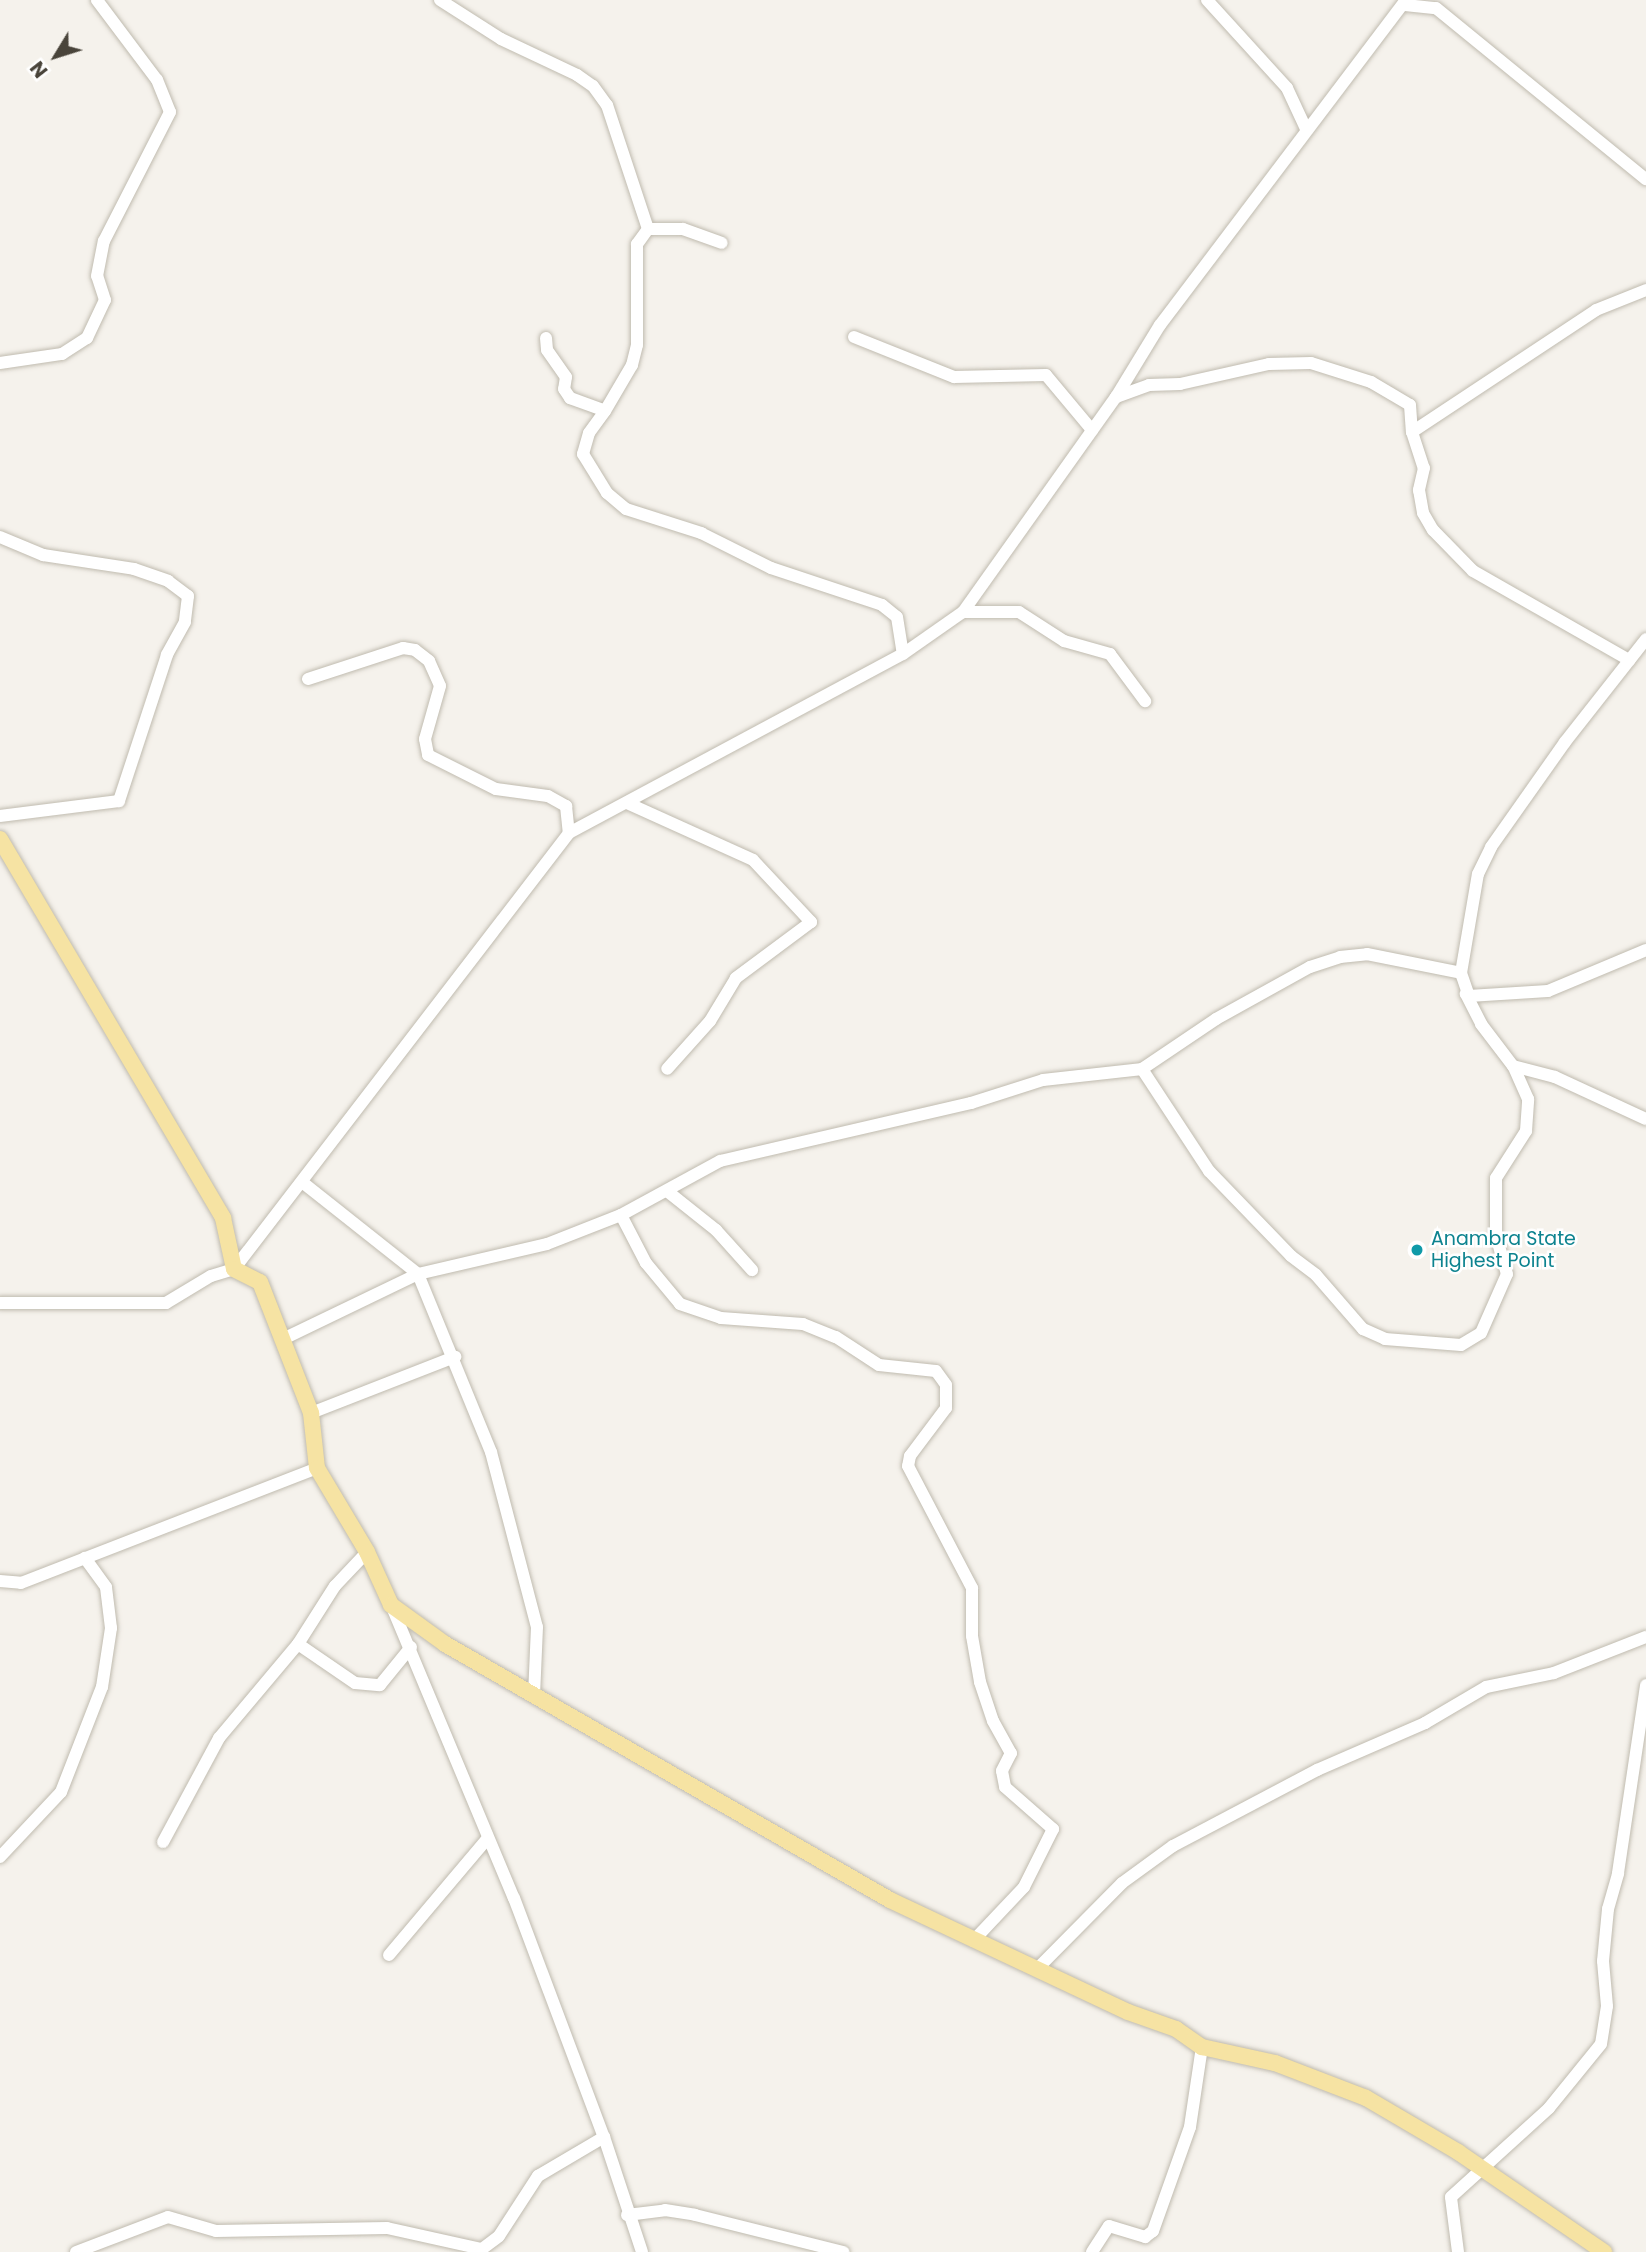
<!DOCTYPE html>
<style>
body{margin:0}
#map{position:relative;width:1646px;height:2252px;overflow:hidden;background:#f5f2ec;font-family:Poppins,sans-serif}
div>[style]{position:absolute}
.roads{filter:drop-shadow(0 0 2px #c0bbaf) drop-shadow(0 0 2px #c0bbaf)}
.minor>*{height:12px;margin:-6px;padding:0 6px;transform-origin:6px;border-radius:6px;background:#fff}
.major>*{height:16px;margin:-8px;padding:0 8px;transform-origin:8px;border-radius:8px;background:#f6e3a3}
.dots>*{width:19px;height:19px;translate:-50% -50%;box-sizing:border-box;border:4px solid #fff;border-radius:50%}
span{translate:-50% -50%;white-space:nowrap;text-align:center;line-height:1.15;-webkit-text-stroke:5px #fff;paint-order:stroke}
.culture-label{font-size:19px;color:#0d838f}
.left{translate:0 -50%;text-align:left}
.north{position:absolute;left:21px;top:21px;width:70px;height:70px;-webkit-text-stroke:5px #fff;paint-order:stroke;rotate:232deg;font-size:19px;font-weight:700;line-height:28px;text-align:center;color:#49443a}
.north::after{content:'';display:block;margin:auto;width:24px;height:32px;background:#49443a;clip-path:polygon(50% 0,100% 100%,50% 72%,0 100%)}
</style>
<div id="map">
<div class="roads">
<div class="minor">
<i style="left:440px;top:0;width:72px;rotate:32.6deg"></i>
<i style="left:501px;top:39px;width:84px;rotate:25.3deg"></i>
<i style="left:577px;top:75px;width:19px;rotate:35deg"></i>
<i style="left:593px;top:86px;width:24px;rotate:54deg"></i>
<i style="left:607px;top:105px;width:131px;rotate:71.7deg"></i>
<i style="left:648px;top:229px;width:19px;rotate:126deg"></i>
<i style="left:637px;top:244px;width:101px;rotate:90deg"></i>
<i style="left:637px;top:345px;width:21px;rotate:104deg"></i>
<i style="left:632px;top:365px;width:53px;rotate:120.4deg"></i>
<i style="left:1207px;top:0;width:119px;rotate:47.7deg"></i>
<i style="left:1287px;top:88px;width:45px;rotate:65.1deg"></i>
<i style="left:1405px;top:5px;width:31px;rotate:6deg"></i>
<i style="left:1436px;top:8px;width:271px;rotate:39.2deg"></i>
<i style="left:648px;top:229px;width:35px"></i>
<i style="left:683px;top:229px;width:41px;rotate:19.7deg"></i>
<i style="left:854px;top:337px;width:108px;rotate:21.8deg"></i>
<i style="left:954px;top:377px;width:92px;rotate:-1.2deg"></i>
<i style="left:1046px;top:375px;width:72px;rotate:50.1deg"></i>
<i style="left:546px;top:338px;width:12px;rotate:85deg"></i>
<i style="left:547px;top:350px;width:33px;rotate:55deg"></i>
<i style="left:566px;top:377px;width:12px;rotate:99deg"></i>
<i style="left:564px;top:389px;width:11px;rotate:56deg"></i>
<i style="left:570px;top:398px;width:37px;rotate:20deg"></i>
<i style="left:605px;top:411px;width:27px;rotate:126deg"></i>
<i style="left:589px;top:433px;width:22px;rotate:106deg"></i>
<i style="left:583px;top:454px;width:46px;rotate:58.4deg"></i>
<i style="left:607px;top:493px;width:25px;rotate:40deg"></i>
<i style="left:626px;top:509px;width:79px;rotate:17.7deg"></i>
<i style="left:701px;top:533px;width:78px;rotate:26.6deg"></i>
<i style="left:771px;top:568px;width:117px;rotate:18.4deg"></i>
<i style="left:882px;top:605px;width:19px;rotate:39deg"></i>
<i style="left:897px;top:617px;width:37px;rotate:81deg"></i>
<i style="left:0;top:363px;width:63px;rotate:-8.3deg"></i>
<i style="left:62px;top:354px;width:30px;rotate:-33deg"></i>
<i style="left:87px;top:338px;width:42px;rotate:-64.7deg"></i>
<i style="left:105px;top:300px;width:25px;rotate:-108deg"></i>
<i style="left:97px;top:276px;width:36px;rotate:-79deg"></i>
<i style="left:104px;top:241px;width:145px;rotate:-62.9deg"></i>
<i style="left:170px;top:112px;width:35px;rotate:-112deg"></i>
<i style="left:157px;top:80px;width:100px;rotate:-126.9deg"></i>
<i style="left:1116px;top:397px;width:35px;rotate:-20deg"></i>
<i style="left:1149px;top:385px;width:31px;rotate:-2deg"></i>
<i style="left:1180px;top:384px;width:91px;rotate:-12.7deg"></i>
<i style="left:1269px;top:364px;width:42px;rotate:-1.4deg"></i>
<i style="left:1311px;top:363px;width:63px;rotate:17.6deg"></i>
<i style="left:1371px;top:382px;width:45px;rotate:30.5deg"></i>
<i style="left:1410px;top:405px;width:27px;rotate:86deg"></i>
<i style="left:1412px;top:432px;width:38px;rotate:72deg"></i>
<i style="left:1424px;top:468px;width:23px;rotate:103deg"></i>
<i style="left:1419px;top:490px;width:23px;rotate:80deg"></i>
<i style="left:1423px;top:513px;width:20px;rotate:60deg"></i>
<i style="left:1433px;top:530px;width:57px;rotate:45.7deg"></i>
<i style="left:1473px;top:571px;width:180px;rotate:29.7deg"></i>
<i style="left:1412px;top:432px;width:221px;rotate:-33.5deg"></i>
<i style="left:1596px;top:310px;width:54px;rotate:-21.8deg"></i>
<i style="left:0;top:537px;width:47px;rotate:22.7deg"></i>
<i style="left:43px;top:555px;width:92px;rotate:8.7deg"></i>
<i style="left:134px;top:569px;width:36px;rotate:19deg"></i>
<i style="left:168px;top:581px;width:25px;rotate:37deg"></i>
<i style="left:188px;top:596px;width:26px;rotate:97deg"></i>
<i style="left:185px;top:622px;width:38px;rotate:119deg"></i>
<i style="left:167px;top:655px;width:154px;rotate:108.2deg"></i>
<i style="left:119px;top:801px;width:120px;rotate:172.8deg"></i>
<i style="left:963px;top:612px;width:56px"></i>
<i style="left:1019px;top:612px;width:54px;rotate:32.8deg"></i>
<i style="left:1064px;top:641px;width:48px;rotate:15.8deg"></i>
<i style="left:1110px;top:654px;width:59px;rotate:53.3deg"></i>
<i style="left:308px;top:679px;width:100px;rotate:-18.1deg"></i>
<i style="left:403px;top:648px;width:12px;rotate:9deg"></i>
<i style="left:415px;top:650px;width:18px;rotate:38deg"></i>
<i style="left:429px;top:661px;width:27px;rotate:66deg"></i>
<i style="left:440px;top:686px;width:55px;rotate:105.8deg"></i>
<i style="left:425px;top:739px;width:16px;rotate:79deg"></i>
<i style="left:428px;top:755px;width:76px;rotate:26.6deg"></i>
<i style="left:496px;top:789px;width:52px;rotate:7.7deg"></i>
<i style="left:548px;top:796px;width:21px;rotate:29deg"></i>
<i style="left:566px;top:806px;width:27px;rotate:84deg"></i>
<i style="left:627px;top:803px;width:138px;rotate:24.3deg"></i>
<i style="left:753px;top:860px;width:85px;rotate:46.9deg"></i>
<i style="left:811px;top:922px;width:94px;rotate:143.3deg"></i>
<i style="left:736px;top:978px;width:50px;rotate:121.2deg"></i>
<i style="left:710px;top:1021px;width:64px;rotate:131.9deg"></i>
<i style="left:1461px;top:973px;width:100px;rotate:-80.3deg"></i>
<i style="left:1478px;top:874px;width:30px;rotate:-64deg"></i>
<i style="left:1491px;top:847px;width:128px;rotate:-54.8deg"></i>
<i style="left:1565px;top:742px;width:131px;rotate:-51.8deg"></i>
<i style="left:1469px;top:996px;width:4px;rotate:-146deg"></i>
<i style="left:1466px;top:994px;width:34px;rotate:63deg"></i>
<i style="left:1481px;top:1024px;width:53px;rotate:52.7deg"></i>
<i style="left:1513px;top:1066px;width:43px;rotate:14.7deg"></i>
<i style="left:1555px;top:1077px;width:100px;rotate:24.8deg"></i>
<i style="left:1142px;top:1069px;width:122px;rotate:56.7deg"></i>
<i style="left:1209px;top:1171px;width:118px;rotate:46deg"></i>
<i style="left:1291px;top:1256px;width:31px;rotate:37deg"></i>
<i style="left:1316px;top:1275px;width:72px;rotate:49deg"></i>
<i style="left:1363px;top:1329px;width:24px;rotate:24deg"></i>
<i style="left:1385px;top:1339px;width:76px;rotate:4.5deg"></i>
<i style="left:1461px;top:1345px;width:23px;rotate:-31deg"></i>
<i style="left:1481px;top:1333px;width:64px;rotate:-66.2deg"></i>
<i style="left:1507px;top:1274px;width:40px;rotate:-106deg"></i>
<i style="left:1496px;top:1236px;width:58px;rotate:-90deg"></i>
<i style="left:1496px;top:1178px;width:56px;rotate:-57.4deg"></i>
<i style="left:1526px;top:1131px;width:32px;rotate:-86deg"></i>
<i style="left:1528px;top:1099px;width:36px;rotate:-114deg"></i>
<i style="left:302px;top:1182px;width:148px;rotate:38.4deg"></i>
<i style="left:418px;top:1274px;width:192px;rotate:67.7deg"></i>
<i style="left:491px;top:1452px;width:181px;rotate:75.3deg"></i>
<i style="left:537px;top:1627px;width:69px;rotate:92.5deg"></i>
<i style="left:667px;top:1191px;width:63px;rotate:38.5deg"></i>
<i style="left:716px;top:1230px;width:54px;rotate:48deg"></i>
<i style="left:621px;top:1215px;width:54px;rotate:62.5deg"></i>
<i style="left:646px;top:1263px;width:53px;rotate:50.3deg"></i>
<i style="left:680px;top:1304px;width:43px;rotate:18.9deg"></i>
<i style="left:721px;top:1318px;width:82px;rotate:4.2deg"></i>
<i style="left:803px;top:1324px;width:35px;rotate:22deg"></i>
<i style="left:836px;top:1337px;width:51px;rotate:33.1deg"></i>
<i style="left:879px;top:1365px;width:57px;rotate:6deg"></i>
<i style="left:936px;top:1371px;width:17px;rotate:54deg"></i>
<i style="left:946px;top:1385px;width:23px;rotate:90deg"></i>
<i style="left:946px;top:1408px;width:60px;rotate:126.9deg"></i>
<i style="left:910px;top:1456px;width:10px;rotate:101deg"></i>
<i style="left:908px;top:1466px;width:138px;rotate:62.3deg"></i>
<i style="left:972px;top:1588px;width:48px;rotate:90deg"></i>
<i style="left:972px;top:1636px;width:47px;rotate:80.1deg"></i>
<i style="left:980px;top:1682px;width:41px;rotate:71.6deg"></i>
<i style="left:993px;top:1721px;width:37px;rotate:61deg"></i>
<i style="left:1011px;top:1753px;width:20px;rotate:117deg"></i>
<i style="left:1002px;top:1771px;width:16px;rotate:79deg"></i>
<i style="left:1005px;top:1787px;width:64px;rotate:41.2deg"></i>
<i style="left:1053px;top:1829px;width:65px;rotate:116.6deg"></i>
<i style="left:1024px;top:1887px;width:74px;rotate:133.4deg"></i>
<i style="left:0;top:1303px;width:166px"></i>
<i style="left:166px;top:1303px;width:52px;rotate:-31deg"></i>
<i style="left:211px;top:1276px;width:24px;rotate:-17deg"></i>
<i style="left:234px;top:1269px;width:550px;rotate:-52.46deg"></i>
<i style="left:569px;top:833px;width:379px;rotate:-28.2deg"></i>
<i style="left:903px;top:654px;width:73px;rotate:-35deg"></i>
<i style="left:963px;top:612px;width:264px;rotate:-54.6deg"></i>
<i style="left:1116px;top:397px;width:84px;rotate:-58.6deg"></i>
<i style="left:1160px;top:325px;width:408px;rotate:-52.9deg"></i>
<i style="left:283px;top:1339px;width:150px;rotate:-25.7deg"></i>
<i style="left:418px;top:1274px;width:132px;rotate:-13.1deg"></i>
<i style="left:547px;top:1244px;width:79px;rotate:-21.4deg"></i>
<i style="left:621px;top:1215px;width:113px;rotate:-28.6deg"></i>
<i style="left:720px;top:1161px;width:258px;rotate:-13deg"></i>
<i style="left:971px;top:1103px;width:76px;rotate:-17.7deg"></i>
<i style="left:1043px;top:1080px;width:100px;rotate:-6.3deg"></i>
<i style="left:1142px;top:1069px;width:89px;rotate:-34deg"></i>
<i style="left:1216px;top:1019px;width:107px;rotate:-29deg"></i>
<i style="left:1310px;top:967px;width:32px;rotate:-18deg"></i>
<i style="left:1340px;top:957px;width:27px;rotate:-6deg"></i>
<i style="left:1367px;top:954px;width:96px;rotate:11.4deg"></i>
<i style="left:1461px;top:973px;width:24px;rotate:71deg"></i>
<i style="left:1469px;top:996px;width:79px;rotate:-3.6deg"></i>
<i style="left:1548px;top:991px;width:106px;rotate:-22.7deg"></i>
<i style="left:311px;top:1413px;width:155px;rotate:-21.3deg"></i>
<i style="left:0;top:1581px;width:21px;rotate:5deg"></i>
<i style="left:21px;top:1583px;width:318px;rotate:-21.2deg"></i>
<i style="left:392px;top:1607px;width:316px;rotate:67.3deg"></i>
<i style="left:514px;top:1898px;width:255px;rotate:69.4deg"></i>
<i style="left:604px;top:2137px;width:121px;rotate:71.7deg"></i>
<i style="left:298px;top:1644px;width:69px;rotate:34.4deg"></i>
<i style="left:355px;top:1683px;width:25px;rotate:5deg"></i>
<i style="left:380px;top:1685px;width:49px;rotate:-50.8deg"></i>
<i style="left:163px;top:1842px;width:118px;rotate:-61.7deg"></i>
<i style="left:219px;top:1738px;width:123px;rotate:-50deg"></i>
<i style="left:298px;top:1644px;width:69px;rotate:-57.5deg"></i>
<i style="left:335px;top:1586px;width:47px;rotate:-46.7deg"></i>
<i style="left:0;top:1857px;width:89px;rotate:-46.8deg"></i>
<i style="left:61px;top:1792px;width:113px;rotate:-68.7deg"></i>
<i style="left:102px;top:1687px;width:60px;rotate:-81.3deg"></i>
<i style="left:111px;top:1628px;width:41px;rotate:-97deg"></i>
<i style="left:106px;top:1587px;width:36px;rotate:-126deg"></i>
<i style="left:389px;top:1955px;width:153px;rotate:-49.8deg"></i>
<i style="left:1037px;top:1969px;width:121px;rotate:-45.3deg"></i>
<i style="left:1122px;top:1883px;width:63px;rotate:-36deg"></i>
<i style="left:1173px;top:1846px;width:163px;rotate:-27.8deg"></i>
<i style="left:1317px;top:1770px;width:118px;rotate:-23.5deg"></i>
<i style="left:1425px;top:1723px;width:71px;rotate:-30.5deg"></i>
<i style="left:1486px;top:1687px;width:69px;rotate:-11.6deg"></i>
<i style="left:1554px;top:1673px;width:99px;rotate:-21.4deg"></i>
<i style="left:627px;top:2215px;width:38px;rotate:-7deg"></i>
<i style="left:665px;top:2210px;width:30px;rotate:9deg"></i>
<i style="left:695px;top:2215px;width:153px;rotate:14deg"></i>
<i style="left:76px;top:2252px;width:98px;rotate:-20.8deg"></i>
<i style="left:168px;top:2217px;width:50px;rotate:16.3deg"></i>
<i style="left:216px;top:2231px;width:171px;rotate:-1deg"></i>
<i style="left:387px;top:2228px;width:97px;rotate:12.5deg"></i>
<i style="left:482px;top:2249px;width:21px;rotate:-37deg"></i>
<i style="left:499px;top:2236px;width:72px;rotate:-57deg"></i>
<i style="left:538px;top:2176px;width:77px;rotate:-30.6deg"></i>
<i style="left:1092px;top:2252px;width:31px;rotate:-57deg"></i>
<i style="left:1109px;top:2226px;width:38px;rotate:17deg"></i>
<i style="left:1145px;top:2237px;width:10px;rotate:-37deg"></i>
<i style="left:1153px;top:2231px;width:110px;rotate:-70.4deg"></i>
<i style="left:1190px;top:2127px;width:81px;rotate:-81.5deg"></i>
<i style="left:1458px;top:2252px;width:55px;rotate:-97.3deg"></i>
<i style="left:1451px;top:2197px;width:132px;rotate:-42.2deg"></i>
<i style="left:1549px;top:2108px;width:82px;rotate:-50.9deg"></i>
<i style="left:1601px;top:2044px;width:38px;rotate:-81deg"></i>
<i style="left:1607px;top:2006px;width:45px;rotate:-95.1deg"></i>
<i style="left:1603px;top:1961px;width:52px;rotate:-84.5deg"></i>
<i style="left:1608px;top:1909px;width:37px;rotate:-74deg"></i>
<i style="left:1618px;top:1873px;width:190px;rotate:-81.5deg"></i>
</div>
<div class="major">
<i style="left:0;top:839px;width:440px;rotate:59.5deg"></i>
<i style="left:223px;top:1218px;width:52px;rotate:77.8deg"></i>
<i style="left:234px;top:1269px;width:29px;rotate:27deg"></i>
<i style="left:260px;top:1282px;width:141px;rotate:68.7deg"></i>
<i style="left:311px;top:1413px;width:55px;rotate:83.8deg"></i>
<i style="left:317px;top:1468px;width:98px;rotate:59.2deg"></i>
<i style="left:367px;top:1552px;width:58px;rotate:65.6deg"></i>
<i style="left:391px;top:1605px;width:67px;rotate:35.8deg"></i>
<i style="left:445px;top:1644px;width:513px;rotate:29.91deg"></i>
<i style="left:890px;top:1900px;width:263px;rotate:25.2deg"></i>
<i style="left:1128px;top:2012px;width:51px;rotate:19.5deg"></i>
<i style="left:1176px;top:2029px;width:32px;rotate:35deg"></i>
<i style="left:1202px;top:2047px;width:75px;rotate:12.4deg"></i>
<i style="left:1275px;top:2063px;width:97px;rotate:21deg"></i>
<i style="left:1366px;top:2098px;width:107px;rotate:30.4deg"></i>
<i style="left:1458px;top:2152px;width:177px;rotate:34.4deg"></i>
</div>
</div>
<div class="dots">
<i style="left:1417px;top:1250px;background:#0f9aa8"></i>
</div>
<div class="culture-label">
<span class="left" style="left:1431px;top:1250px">Anambra State<br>Highest Point</span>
</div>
<div class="north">N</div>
</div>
